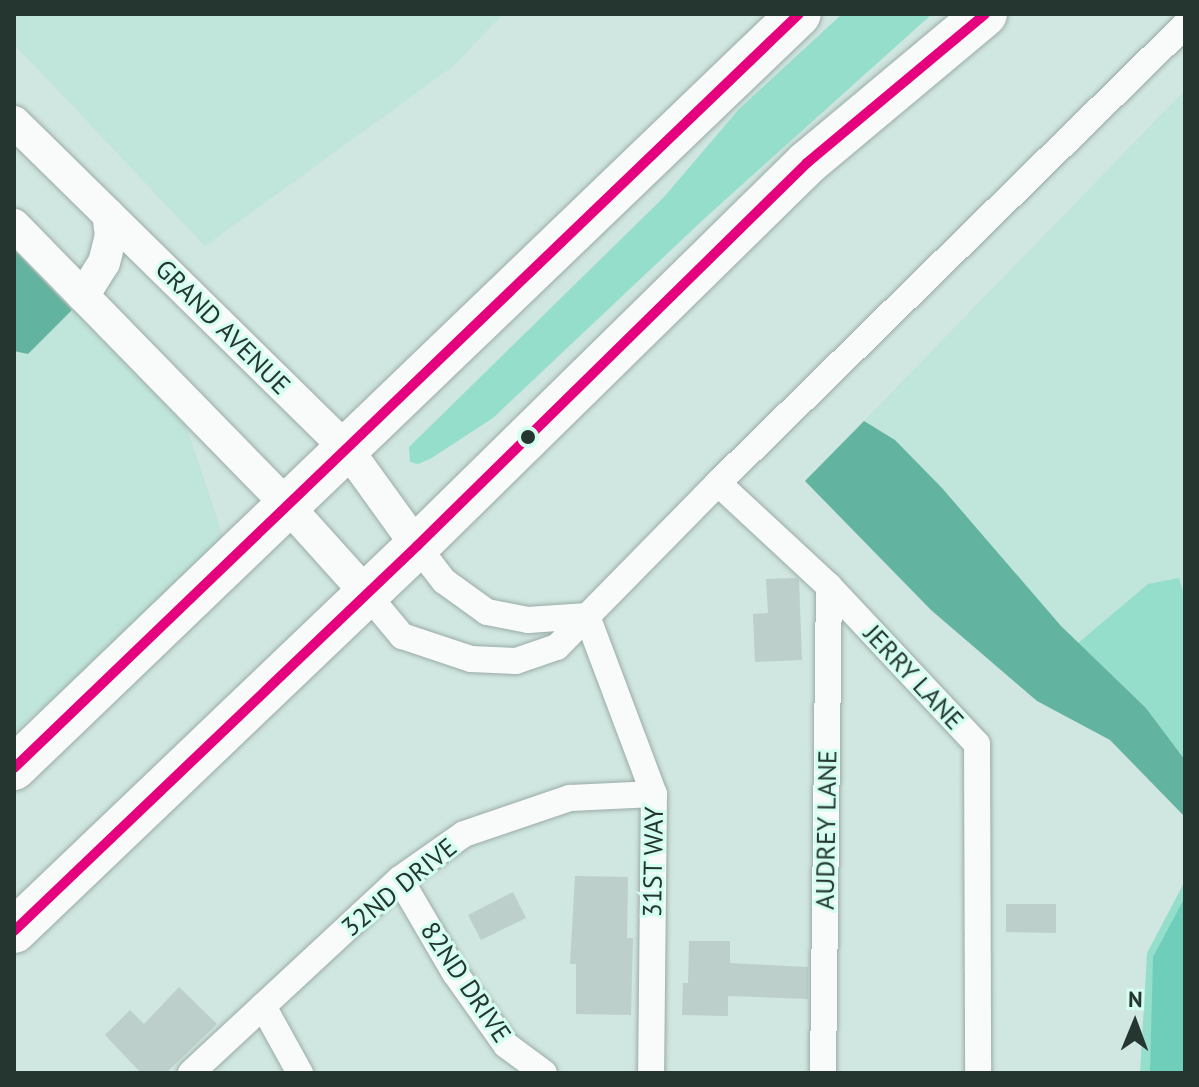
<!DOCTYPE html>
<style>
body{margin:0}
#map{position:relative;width:1199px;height:1087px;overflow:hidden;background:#d0e6e0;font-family:"PT Sans",sans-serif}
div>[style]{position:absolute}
.built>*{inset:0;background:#c0e5da}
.green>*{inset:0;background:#96decc}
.forest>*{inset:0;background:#6fceba}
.water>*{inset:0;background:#62b3a0}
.building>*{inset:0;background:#bdcfca}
.roads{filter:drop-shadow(0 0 2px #9aaba6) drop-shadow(0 0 2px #9aaba6)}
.minor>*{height:26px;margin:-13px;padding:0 13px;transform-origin:13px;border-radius:13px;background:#f8fbfa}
.tertiary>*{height:32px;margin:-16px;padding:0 16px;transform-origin:16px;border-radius:16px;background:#f8fbfa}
.trunk>*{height:44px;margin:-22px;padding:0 22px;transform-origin:22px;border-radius:22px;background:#f8fbfa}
.bus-1>*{height:10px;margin:-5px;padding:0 5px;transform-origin:5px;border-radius:5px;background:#e5007d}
.dots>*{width:22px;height:22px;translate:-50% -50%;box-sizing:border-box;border:4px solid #d3fef0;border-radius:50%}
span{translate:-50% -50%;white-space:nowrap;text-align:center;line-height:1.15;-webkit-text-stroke:6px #d3fef0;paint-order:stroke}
.street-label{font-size:26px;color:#253631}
.frame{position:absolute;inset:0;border:16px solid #253631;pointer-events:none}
.north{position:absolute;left:1095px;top:983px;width:80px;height:80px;-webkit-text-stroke:6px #d3fef0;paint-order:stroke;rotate:1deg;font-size:22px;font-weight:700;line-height:32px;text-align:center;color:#253631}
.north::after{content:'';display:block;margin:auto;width:28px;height:36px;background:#253631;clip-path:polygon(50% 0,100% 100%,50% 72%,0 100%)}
</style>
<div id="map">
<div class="built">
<i style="clip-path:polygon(14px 14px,503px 14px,452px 67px,205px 246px,14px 44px)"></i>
<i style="clip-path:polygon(1185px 90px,1185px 598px,1148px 584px,1078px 643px,864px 421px)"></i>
<i style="clip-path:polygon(72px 310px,186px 426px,224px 540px,126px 635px,14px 732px,14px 351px,28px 354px)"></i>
</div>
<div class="green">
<i style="clip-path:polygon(842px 14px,932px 14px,705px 218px,493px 418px,430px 459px,418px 464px,410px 462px,409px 447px,664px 197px,739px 109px)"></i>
<i style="clip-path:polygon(1179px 578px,1185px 598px,1185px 760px,1146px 708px,1078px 643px,1148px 584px)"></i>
<i style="clip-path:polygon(1185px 881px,1185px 1073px,1140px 1073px,1147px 953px)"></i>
</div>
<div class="forest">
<i style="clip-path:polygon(1185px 897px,1185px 1073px,1150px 1073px,1153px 957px)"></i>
</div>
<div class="water">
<i style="clip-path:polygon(14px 250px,72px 310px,28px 354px,14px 351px)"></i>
<i style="clip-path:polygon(864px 421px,895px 440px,942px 488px,1061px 626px,1146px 708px,1185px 760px,1185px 817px,1110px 740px,1037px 701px,931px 610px,805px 481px)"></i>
</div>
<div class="building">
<i style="clip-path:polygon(796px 578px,799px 580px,802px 660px,755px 662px,753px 614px,768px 613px,766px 579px)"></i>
<i style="clip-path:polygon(575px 876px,628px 877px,627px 938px,633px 938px,631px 1015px,576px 1014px,576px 964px,570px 964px)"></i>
<i style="clip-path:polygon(513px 892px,526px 918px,481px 940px,468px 915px)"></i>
<i style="clip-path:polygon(1006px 904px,1056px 904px,1056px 933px,1006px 932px)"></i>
<i style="clip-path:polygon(689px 941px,730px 941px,730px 963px,808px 967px,808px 999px,728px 996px,728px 1016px,682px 1015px,683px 983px,688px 983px)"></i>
<i style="clip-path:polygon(179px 987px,217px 1024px,166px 1073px,141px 1073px,105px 1035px,130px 1010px,144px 1024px)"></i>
</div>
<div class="roads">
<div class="minor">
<i style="left:718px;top:483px;width:151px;rotate:42.9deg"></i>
<i style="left:829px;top:586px;width:216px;rotate:46.9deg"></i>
<i style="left:977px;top:744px;width:329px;rotate:89.8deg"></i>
<i style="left:417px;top:546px;width:44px;rotate:52.4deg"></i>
<i style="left:444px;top:581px;width:53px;rotate:35.8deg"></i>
<i style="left:487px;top:612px;width:42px;rotate:11deg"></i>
<i style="left:528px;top:620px;width:59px;rotate:-3.9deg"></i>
<i style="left:367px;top:594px;width:55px;rotate:50.2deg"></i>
<i style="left:402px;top:636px;width:73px;rotate:18.4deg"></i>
<i style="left:471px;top:659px;width:45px;rotate:2.5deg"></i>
<i style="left:516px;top:661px;width:43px;rotate:-18.9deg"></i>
<i style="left:557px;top:647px;width:230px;rotate:-45.5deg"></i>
<i style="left:718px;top:483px;width:654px;rotate:-44.44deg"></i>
<i style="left:587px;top:616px;width:190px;rotate:69.4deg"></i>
<i style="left:654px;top:794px;width:279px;rotate:90.6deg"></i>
<i style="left:400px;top:879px;width:109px;rotate:59.7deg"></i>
<i style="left:455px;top:973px;width:88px;rotate:54.7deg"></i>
<i style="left:506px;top:1045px;width:47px;rotate:36.4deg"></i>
<i style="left:263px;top:1006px;width:77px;rotate:61.1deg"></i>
<i style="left:191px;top:1073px;width:285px;rotate:-42.9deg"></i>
<i style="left:400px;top:879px;width:78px;rotate:-35.1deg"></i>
<i style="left:464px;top:834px;width:112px;rotate:-18.8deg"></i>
<i style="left:570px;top:798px;width:84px;rotate:-2.7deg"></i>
<i style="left:823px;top:1073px;width:487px;rotate:-89.3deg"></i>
</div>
<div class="tertiary">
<i style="left:14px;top:122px;width:467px;rotate:44.5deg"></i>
<i style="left:347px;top:449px;width:120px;rotate:54.2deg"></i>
<i style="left:14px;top:225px;width:390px;rotate:45.7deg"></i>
<i style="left:286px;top:504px;width:121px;rotate:48deg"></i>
<i style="left:83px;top:296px;width:39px;rotate:-58deg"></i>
<i style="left:104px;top:263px;width:29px;rotate:-76deg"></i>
<i style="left:111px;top:235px;width:21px;rotate:-98deg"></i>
</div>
<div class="trunk">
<i style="left:14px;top:768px;width:1088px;rotate:-43.85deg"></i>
<i style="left:14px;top:931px;width:557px;rotate:-43.69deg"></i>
<i style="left:417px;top:546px;width:547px;rotate:-44.48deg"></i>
<i style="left:807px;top:163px;width:232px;rotate:-39.9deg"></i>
</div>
</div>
<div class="bus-1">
<i style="left:14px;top:768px;width:1088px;rotate:-43.85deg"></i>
<i style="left:14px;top:931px;width:557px;rotate:-43.69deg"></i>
<i style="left:417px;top:546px;width:547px;rotate:-44.48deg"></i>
<i style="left:807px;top:163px;width:232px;rotate:-39.9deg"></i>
</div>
<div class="dots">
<i style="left:528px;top:437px;background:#253631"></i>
</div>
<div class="street-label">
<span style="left:223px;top:327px;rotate:45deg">GRAND AVENUE</span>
<span style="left:914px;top:677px;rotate:47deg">JERRY LANE</span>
<span style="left:826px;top:830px;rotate:-89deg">AUDREY LANE</span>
<span style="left:653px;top:862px;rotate:-89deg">31ST WAY</span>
<span style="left:399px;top:887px;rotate:-39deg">32ND DRIVE</span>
<span style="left:466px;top:982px;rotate:56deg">82ND DRIVE</span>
</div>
<div class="frame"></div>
<div class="north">N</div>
</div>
